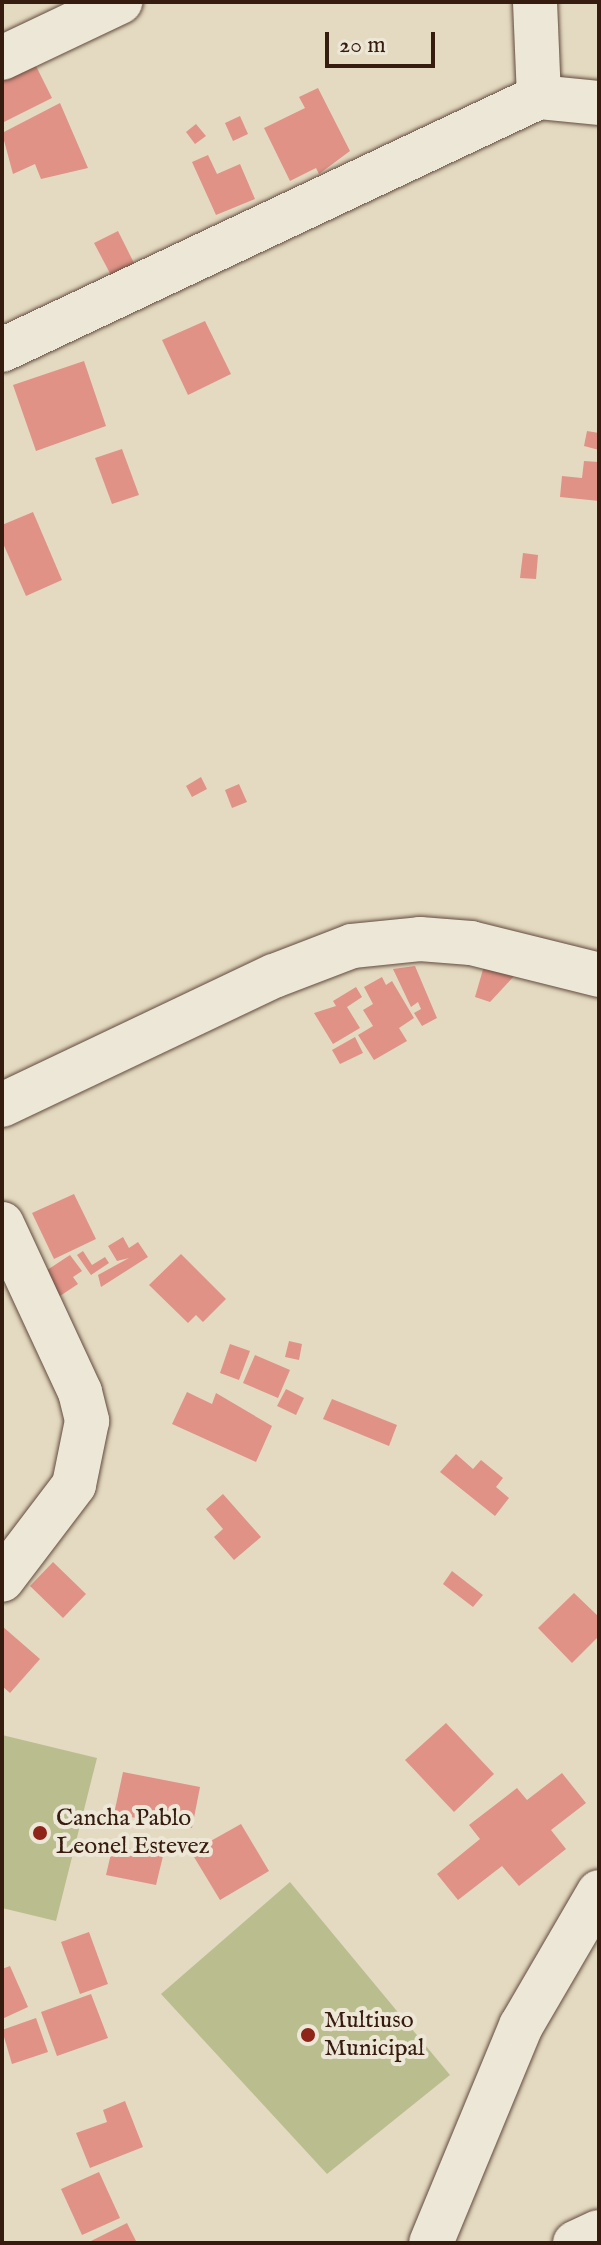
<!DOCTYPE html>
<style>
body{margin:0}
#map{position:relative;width:601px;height:2245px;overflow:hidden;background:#e4dac1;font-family:"IM FELL English",serif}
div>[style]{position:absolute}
.green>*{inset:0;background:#babe8f}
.building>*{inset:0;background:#e09286}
.roads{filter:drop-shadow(0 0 2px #624b3c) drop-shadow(0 0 2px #624b3c)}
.street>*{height:44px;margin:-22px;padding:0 22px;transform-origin:22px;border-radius:22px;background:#ede7d7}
.dots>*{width:22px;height:22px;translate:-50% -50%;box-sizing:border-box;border:4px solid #ede7d7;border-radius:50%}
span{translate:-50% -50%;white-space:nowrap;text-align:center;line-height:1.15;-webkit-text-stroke:8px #ede7d7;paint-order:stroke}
.poi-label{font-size:24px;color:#361b0f}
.left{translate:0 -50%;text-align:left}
.frame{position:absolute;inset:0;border:4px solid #361b0f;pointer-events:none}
.scale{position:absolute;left:325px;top:32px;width:110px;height:36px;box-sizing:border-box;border:4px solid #361b0f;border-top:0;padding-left:10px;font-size:24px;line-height:28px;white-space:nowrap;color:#361b0f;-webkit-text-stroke:6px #ede7d7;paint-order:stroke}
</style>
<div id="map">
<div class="green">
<i style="clip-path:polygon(2px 1735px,97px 1758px,56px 1921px,2px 1908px)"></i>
<i style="clip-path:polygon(290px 1882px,450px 2075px,327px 2174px,161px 1994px)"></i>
</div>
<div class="building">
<i style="clip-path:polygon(35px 64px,52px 98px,2px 123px,2px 80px)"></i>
<i style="clip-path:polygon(318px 88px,350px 151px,319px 174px,316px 168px,290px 181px,264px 128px,305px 108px,299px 97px)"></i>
<i style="clip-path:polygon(60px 103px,88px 168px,41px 179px,35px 164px,13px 174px,2px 133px)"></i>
<i style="clip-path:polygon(240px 116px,248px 134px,233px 141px,225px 123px)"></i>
<i style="clip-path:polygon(196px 124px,206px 136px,195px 144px,186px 132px)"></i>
<i style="clip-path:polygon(208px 155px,217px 174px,240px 164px,255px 199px,216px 215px,192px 162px)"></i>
<i style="clip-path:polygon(118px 231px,135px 265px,112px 277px,94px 243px)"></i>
<i style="clip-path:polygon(205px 321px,231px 374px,188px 395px,162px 340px)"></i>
<i style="clip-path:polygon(84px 361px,106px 426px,36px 451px,13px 385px)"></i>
<i style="clip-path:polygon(587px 431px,599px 433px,599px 450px,584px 446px)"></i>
<i style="clip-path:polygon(122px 449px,139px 495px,112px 504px,95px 458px)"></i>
<i style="clip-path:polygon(584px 461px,599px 462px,599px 501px,560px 497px,562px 476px,582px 478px)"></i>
<i style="clip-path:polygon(33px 512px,62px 580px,26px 596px,2px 541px,2px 525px)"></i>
<i style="clip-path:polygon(523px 553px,538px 555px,536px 579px,520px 578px)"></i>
<i style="clip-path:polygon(201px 777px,207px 789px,192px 797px,186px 786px)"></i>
<i style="clip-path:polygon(239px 784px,247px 802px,232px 808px,225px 790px)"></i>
<i style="clip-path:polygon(415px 966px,437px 1018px,422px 1026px,414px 1013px,421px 1009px,418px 1002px,411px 1007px,393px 969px)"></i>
<i style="clip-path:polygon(484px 966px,515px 975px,490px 1002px,475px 997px)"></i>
<i style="clip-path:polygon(382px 977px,386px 985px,392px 981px,414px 1018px,399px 1028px,407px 1041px,374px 1060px,358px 1035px,373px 1026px,363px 1010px,373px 1004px,364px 987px)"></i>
<i style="clip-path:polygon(356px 987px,362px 997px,347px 1007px,360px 1028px,333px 1044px,314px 1013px,336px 1006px,333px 1001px)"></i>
<i style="clip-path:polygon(355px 1037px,363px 1053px,340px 1064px,332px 1050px)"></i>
<i style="clip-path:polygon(74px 1194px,96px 1239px,54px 1259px,32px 1213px)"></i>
<i style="clip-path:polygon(123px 1237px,129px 1248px,138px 1242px,148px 1257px,101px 1287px,98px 1275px,129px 1258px,117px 1261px,108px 1246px)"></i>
<i style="clip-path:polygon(83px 1251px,92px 1265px,105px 1257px,109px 1263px,91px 1275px,77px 1255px)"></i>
<i style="clip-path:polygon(181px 1254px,226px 1299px,203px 1322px,196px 1315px,188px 1323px,149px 1285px)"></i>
<i style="clip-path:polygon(70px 1255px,82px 1271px,73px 1277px,78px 1284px,45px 1306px,29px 1282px)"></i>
<i style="clip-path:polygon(289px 1341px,302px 1344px,299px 1360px,285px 1357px)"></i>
<i style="clip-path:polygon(230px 1344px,250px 1351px,239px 1380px,220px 1373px)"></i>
<i style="clip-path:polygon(255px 1355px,290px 1370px,278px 1398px,243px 1383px)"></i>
<i style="clip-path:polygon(286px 1389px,304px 1398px,296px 1415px,277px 1406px)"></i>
<i style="clip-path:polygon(187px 1392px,212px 1404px,216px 1393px,272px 1426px,256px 1462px,172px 1424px)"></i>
<i style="clip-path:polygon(332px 1399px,397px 1425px,389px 1446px,323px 1419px)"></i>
<i style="clip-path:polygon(456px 1454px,473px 1469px,481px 1460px,503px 1478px,496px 1487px,509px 1498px,495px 1516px,440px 1472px)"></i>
<i style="clip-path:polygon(223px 1494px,261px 1537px,234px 1560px,214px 1537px,223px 1529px,206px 1509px)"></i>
<i style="clip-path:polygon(53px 1562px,86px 1594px,63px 1618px,30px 1586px)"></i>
<i style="clip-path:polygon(452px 1571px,483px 1595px,473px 1607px,443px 1584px)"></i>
<i style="clip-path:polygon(574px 1593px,599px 1617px,599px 1636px,572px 1663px,538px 1628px)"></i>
<i style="clip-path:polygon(2px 1626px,40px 1659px,10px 1693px,2px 1686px)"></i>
<i style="clip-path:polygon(446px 1723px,494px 1774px,454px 1812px,405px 1760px)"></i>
<i style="clip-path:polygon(123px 1772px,200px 1787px,192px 1828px,114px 1814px)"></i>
<i style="clip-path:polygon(562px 1773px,586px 1803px,551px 1830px,566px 1849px,519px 1886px,502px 1866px,458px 1900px,437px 1874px,480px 1839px,469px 1825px,517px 1788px,527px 1800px)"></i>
<i style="clip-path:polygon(241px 1824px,269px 1871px,220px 1900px,191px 1852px)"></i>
<i style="clip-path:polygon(113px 1845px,163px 1856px,156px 1885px,106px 1875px)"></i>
<i style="clip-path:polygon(89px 1932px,108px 1984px,80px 1994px,61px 1942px)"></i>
<i style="clip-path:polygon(10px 1966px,28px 2007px,2px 2019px,2px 1969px)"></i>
<i style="clip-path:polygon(91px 1994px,108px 2038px,57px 2056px,41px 2012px)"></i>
<i style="clip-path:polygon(36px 2018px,48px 2052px,12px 2064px,2px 2030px)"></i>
<i style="clip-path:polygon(125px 2101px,143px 2147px,90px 2168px,76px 2133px,107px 2122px,103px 2110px)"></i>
<i style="clip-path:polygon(99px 2172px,120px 2218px,82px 2235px,61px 2189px)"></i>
<i style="clip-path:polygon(127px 2223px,137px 2243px,87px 2243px)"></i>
</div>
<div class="roads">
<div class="street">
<i style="left:535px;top:2px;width:95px;rotate:87.6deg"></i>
<i style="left:2px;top:58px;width:131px;rotate:-25.4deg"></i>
<i style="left:2px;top:350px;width:594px;rotate:-25.23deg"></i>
<i style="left:539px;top:97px;width:60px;rotate:5.7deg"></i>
<i style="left:2px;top:1105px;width:301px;rotate:-25.4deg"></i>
<i style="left:274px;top:976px;width:84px;rotate:-21deg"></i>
<i style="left:352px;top:946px;width:68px;rotate:-5.9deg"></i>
<i style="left:420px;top:939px;width:51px;rotate:4.5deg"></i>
<i style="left:471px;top:943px;width:132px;rotate:14deg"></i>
<i style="left:2px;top:1224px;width:185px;rotate:65.1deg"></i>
<i style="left:80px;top:1392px;width:30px;rotate:76deg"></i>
<i style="left:87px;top:1421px;width:65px;rotate:101.5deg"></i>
<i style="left:74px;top:1485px;width:119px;rotate:127.2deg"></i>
<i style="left:431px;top:2243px;width:235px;rotate:-67.5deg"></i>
<i style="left:521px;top:2026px;width:155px;rotate:-59.8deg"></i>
<i style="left:575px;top:2243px;width:26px;rotate:-25deg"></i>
</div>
</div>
<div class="dots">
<i style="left:40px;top:1833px;background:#8f2418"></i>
<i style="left:308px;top:2035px;background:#8f2418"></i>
</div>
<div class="poi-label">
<span class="left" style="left:56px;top:1833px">Cancha Pablo<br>Leonel Estevez</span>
<span class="left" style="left:324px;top:2035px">Multiuso<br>Municipal</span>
</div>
<div class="frame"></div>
<div class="scale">20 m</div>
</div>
